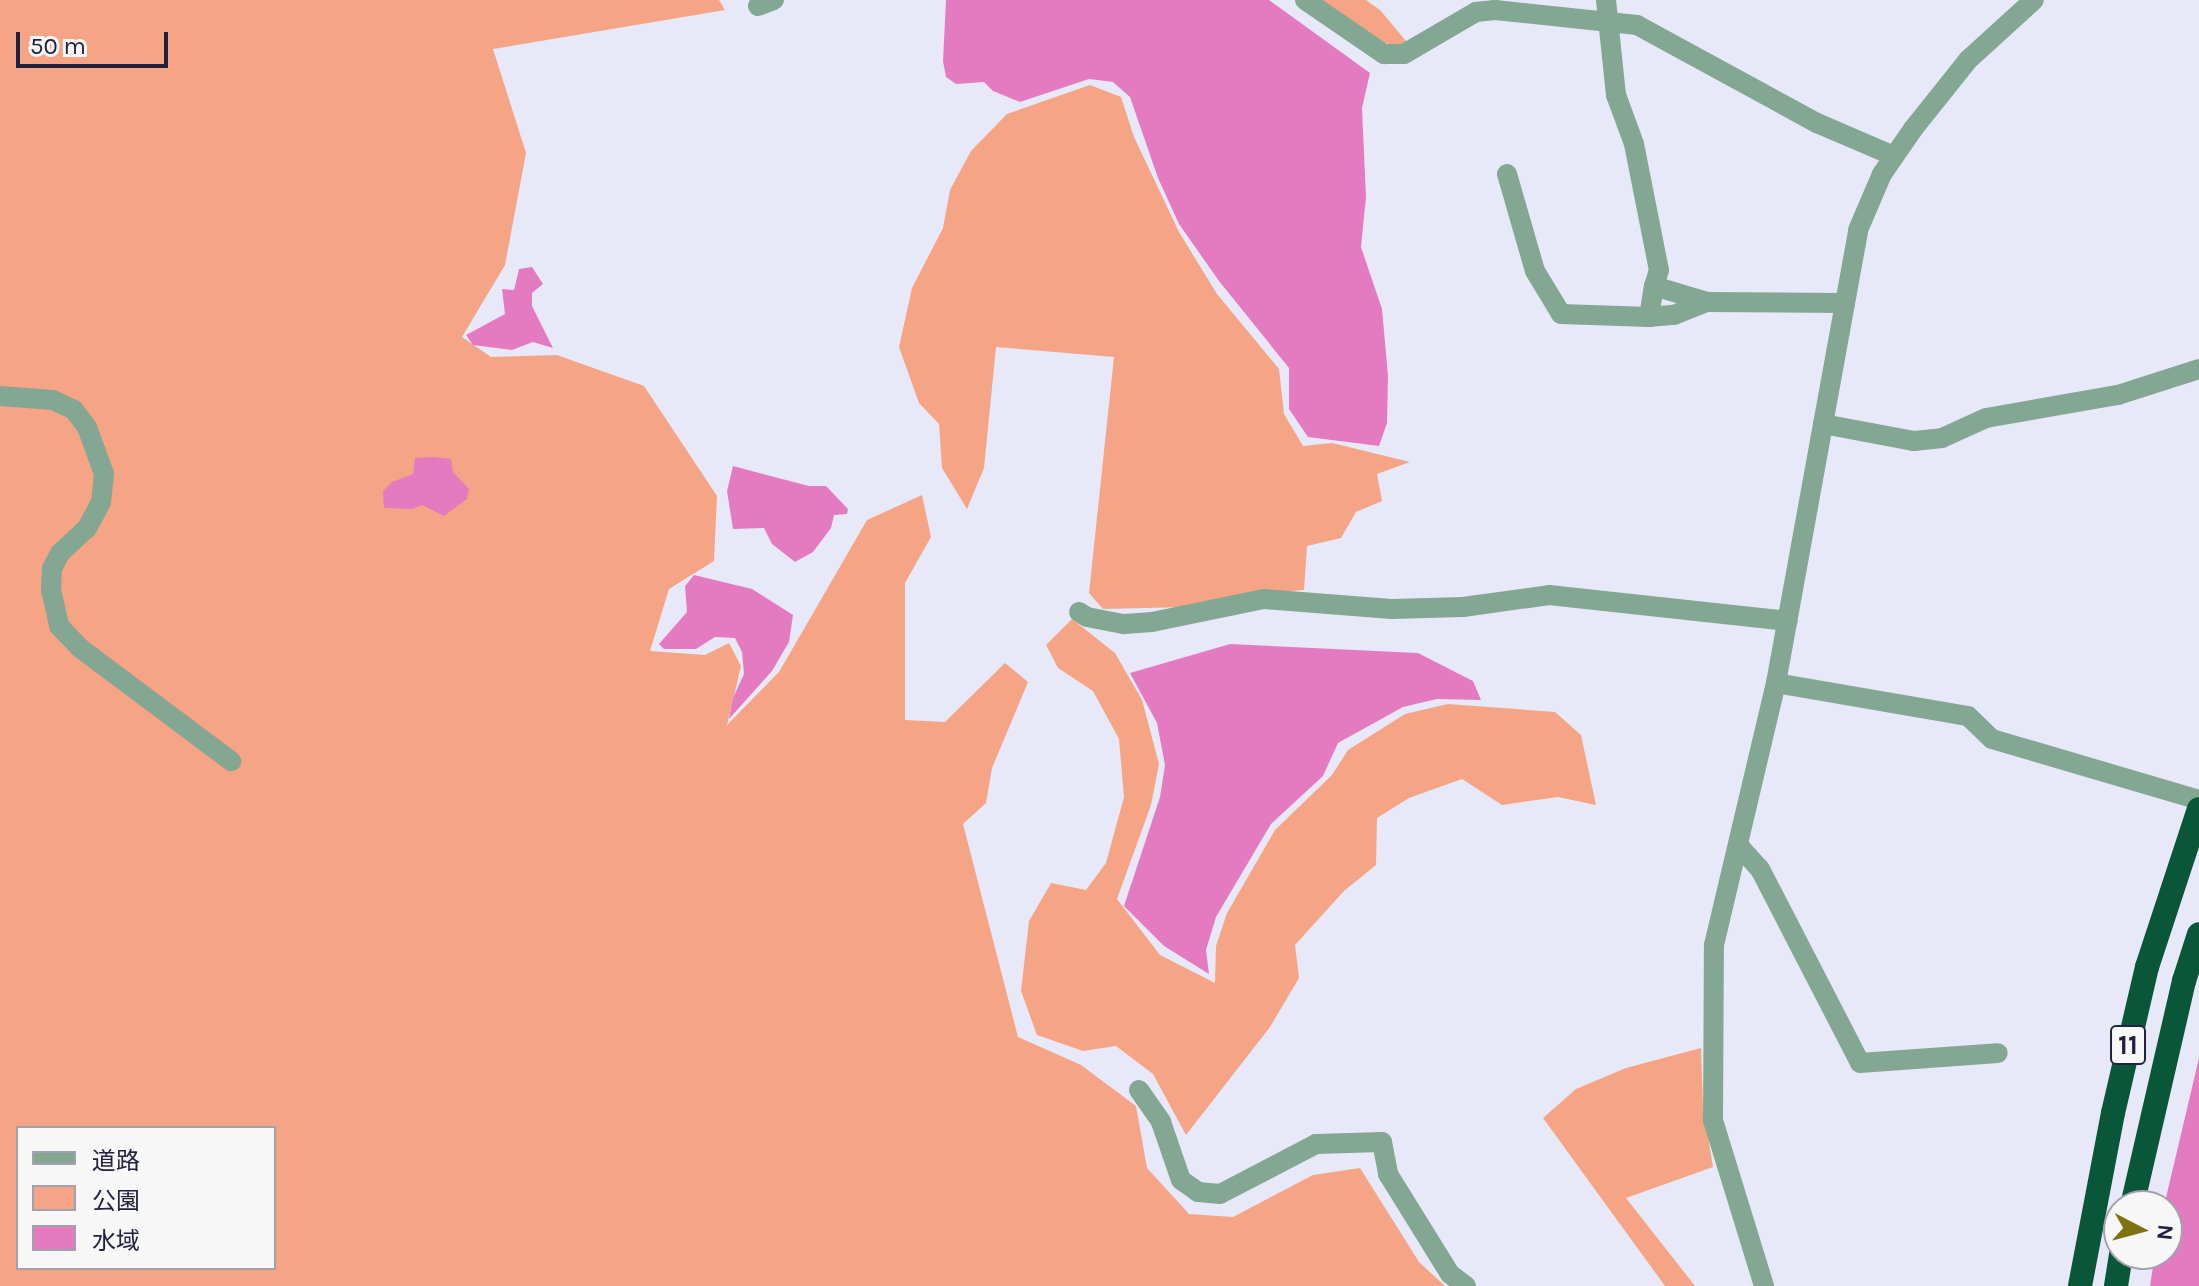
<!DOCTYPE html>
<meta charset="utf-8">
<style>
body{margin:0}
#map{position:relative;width:2199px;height:1286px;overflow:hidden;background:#e7e9f8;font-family:Karla,"Noto Sans JP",sans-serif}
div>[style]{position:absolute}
.green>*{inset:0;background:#f5a485}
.water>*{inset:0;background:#e47bc1}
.minor>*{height:20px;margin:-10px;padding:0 10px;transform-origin:10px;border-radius:10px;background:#84a794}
.highway>*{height:24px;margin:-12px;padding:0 12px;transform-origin:12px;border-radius:12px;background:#0a5639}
span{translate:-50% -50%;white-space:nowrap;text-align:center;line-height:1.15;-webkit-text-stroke:6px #f7f7f7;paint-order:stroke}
.shield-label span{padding:2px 6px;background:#f7f7f7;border:2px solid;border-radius:6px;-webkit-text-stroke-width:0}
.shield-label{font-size:28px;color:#21223f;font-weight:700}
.legend{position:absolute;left:16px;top:1126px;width:260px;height:144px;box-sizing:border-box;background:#f7f7f7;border:2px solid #a1a2ad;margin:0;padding:10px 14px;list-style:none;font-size:24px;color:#21223f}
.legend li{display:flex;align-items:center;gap:16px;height:40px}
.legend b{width:40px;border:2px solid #a1a2ad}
.north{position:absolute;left:2103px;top:1190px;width:80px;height:80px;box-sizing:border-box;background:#f7f7f7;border:2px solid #a1a2ad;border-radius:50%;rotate:96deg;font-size:22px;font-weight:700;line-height:32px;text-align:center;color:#21223f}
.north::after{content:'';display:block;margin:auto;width:28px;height:36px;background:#7e7212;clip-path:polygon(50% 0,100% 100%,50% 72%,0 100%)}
.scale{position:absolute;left:16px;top:32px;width:152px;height:36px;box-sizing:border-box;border:4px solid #21223f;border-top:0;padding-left:10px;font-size:24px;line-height:28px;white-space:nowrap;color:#21223f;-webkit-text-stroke:6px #f7f7f7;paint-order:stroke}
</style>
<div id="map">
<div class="green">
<i style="clip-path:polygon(evenodd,0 0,719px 0,725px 10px,493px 49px,526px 153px,505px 265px,462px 337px,491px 357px,557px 355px,644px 386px,717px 496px,714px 561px,669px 589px,650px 651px,705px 655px,729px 643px,741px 666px,727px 725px,779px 672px,867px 520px,922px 495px,931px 537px,905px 583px,905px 720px,945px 722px,1005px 663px,1028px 682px,992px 768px,986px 803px,963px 824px,1018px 1037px,1081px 1065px,1136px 1106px,1147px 1168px,1189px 1214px,1233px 1217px,1313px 1175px,1360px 1168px,1419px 1262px,1445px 1286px,0 1286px,0 0,18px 1128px,274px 1128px,274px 1268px,18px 1268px,18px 1128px)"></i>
<i style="clip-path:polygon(1316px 0,1366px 0,1380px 10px,1406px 41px,1404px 45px,1392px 45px,1372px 39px)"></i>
<i style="clip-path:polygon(1090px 85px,1121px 97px,1134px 137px,1179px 232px,1217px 294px,1279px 369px,1284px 414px,1303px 446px,1332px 443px,1410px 462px,1377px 474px,1382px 501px,1356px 512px,1341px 538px,1307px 546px,1304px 590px,1243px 595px,1186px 607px,1103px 609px,1089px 593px,1114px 357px,996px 347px,984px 468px,967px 509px,942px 468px,939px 424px,919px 403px,899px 347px,912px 288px,943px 228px,950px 190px,971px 151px,1007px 114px)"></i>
<i style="clip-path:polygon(1072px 619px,1115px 653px,1142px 700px,1159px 764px,1151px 805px,1117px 899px,1160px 955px,1215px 983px,1216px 946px,1227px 913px,1275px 830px,1332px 775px,1348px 750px,1405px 714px,1448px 704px,1555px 712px,1581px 735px,1596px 805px,1558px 797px,1502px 805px,1462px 779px,1409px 798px,1377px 818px,1376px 865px,1344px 891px,1295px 945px,1299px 978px,1270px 1027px,1186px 1135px,1153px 1074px,1116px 1046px,1083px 1051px,1037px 1035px,1021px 991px,1029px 921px,1051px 883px,1086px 890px,1106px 863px,1124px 797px,1119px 739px,1093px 691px,1058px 668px,1046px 645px)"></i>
<i style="clip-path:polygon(1701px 1048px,1703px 1106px,1713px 1167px,1626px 1198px,1695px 1286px,1665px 1286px,1543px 1118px,1576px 1089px,1626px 1068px)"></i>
</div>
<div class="water">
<i style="clip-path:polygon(946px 0,1269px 0,1370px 73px,1362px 108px,1366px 197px,1361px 247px,1382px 309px,1388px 376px,1387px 423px,1379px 446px,1308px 437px,1289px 409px,1289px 368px,1219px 281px,1179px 224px,1158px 178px,1130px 97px,1113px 82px,1089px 79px,1020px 102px,993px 91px,984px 82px,956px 84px,946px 77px,943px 61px)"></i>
<i style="clip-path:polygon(532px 267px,543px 284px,532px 293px,532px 306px,553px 348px,533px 342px,512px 350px,473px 345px,466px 335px,505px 314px,502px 289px,514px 290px,519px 269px)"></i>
<i style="clip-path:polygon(434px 457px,451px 459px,453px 472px,469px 489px,467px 499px,444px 516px,422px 505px,412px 509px,384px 508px,383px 491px,392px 482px,413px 474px,415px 458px)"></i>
<i style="clip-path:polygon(733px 466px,809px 486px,826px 486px,848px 509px,847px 514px,834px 515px,831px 528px,813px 552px,795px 562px,772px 544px,764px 528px,733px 529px,727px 491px)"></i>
<i style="clip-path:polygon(694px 575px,752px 589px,793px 615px,789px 642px,772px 671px,729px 719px,733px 698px,744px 674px,742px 652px,735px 638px,715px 637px,696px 649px,664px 649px,659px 644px,687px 612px,685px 586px)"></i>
<i style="clip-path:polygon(1230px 644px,1418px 653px,1473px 681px,1481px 700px,1437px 699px,1403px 707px,1338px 743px,1323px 776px,1271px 824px,1216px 917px,1206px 950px,1209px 974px,1164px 946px,1124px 906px,1160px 797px,1165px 765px,1157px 723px,1130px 673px)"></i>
<i style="clip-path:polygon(2199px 1058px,2199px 1286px,2150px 1286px,2155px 1254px,2167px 1254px,2164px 1206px)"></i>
</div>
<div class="minor">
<i style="left:1305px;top:0;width:96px;rotate:34.4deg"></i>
<i style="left:1384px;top:54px;width:20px"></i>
<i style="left:1404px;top:54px;width:83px;rotate:-30.3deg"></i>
<i style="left:1476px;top:12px;width:19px;rotate:-6deg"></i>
<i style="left:1495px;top:10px;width:143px;rotate:6deg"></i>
<i style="left:1637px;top:25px;width:205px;rotate:28.6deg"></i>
<i style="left:1817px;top:123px;width:84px;rotate:23.2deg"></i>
<i style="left:1606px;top:0;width:96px;rotate:84deg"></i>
<i style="left:1616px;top:95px;width:52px;rotate:69.8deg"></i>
<i style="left:1634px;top:144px;width:128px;rotate:78.8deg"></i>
<i style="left:1659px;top:270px;width:17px;rotate:107deg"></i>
<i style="left:1654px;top:286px;width:55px;rotate:16.8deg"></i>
<i style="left:1707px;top:302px;width:138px;rotate:0.4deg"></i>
<i style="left:758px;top:6px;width:17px;rotate:-21deg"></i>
<i style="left:1507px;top:174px;width:101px;rotate:73.9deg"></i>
<i style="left:1535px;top:271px;width:50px;rotate:58.8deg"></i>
<i style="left:1561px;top:314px;width:88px;rotate:2deg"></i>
<i style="left:1649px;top:317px;width:31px;rotate:-81deg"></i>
<i style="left:1649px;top:317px;width:25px;rotate:-5deg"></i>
<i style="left:1674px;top:315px;width:35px;rotate:-22deg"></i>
<i style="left:0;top:396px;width:53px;rotate:4.3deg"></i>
<i style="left:53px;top:400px;width:23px;rotate:25deg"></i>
<i style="left:74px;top:410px;width:21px;rotate:53deg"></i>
<i style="left:87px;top:427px;width:50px;rotate:70.1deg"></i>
<i style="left:104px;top:474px;width:28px;rotate:96deg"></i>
<i style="left:101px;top:502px;width:30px;rotate:118deg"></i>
<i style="left:87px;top:528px;width:37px;rotate:137deg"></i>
<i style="left:60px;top:553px;width:18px;rotate:117deg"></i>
<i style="left:52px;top:569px;width:21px;rotate:93deg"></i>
<i style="left:51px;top:590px;width:37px;rotate:77deg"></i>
<i style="left:59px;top:626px;width:30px;rotate:46deg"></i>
<i style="left:80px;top:648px;width:189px;rotate:36.8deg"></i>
<i style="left:1823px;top:424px;width:93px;rotate:10.6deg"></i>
<i style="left:1914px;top:441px;width:28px;rotate:-6deg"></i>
<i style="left:1942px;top:438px;width:48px;rotate:-24.4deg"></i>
<i style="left:1986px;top:418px;width:134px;rotate:-9.9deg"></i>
<i style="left:2118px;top:395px;width:85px;rotate:-17.8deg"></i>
<i style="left:1079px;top:612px;width:9px;rotate:32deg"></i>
<i style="left:1087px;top:617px;width:38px;rotate:11deg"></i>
<i style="left:1124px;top:624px;width:28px;rotate:-4deg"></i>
<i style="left:1152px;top:622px;width:114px;rotate:-11.6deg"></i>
<i style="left:1264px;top:599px;width:128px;rotate:4.5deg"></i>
<i style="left:1392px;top:609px;width:71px;rotate:-1.6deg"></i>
<i style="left:1463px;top:607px;width:87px;rotate:-7.9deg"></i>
<i style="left:1549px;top:595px;width:240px;rotate:6.2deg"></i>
<i style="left:1776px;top:683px;width:195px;rotate:9.8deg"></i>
<i style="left:1968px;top:716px;width:33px;rotate:44deg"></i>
<i style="left:1992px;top:739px;width:216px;rotate:16.4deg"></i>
<i style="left:1739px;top:846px;width:31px;rotate:48deg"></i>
<i style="left:1760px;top:869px;width:218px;rotate:62.7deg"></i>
<i style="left:1860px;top:1063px;width:138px;rotate:-4.1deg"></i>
<i style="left:1139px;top:1090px;width:39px;rotate:55deg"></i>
<i style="left:1161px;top:1122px;width:61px;rotate:71deg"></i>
<i style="left:1181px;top:1180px;width:21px;rotate:35deg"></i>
<i style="left:1198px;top:1192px;width:22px;rotate:5deg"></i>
<i style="left:1220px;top:1194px;width:108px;rotate:-27.5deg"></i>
<i style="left:1316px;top:1144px;width:66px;rotate:-1.7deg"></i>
<i style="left:1382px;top:1142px;width:33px;rotate:79deg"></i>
<i style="left:1388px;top:1174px;width:118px;rotate:58.2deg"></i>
<i style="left:1450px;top:1274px;width:20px;rotate:37deg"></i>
<i style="left:1764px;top:1286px;width:174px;rotate:-107.1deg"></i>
<i style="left:1713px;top:1120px;width:175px;rotate:-89.7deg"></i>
<i style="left:1714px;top:945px;width:269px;rotate:-76.7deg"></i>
<i style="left:1776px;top:683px;width:460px;rotate:-79.7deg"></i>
<i style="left:1858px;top:230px;width:61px;rotate:-66.8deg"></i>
<i style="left:1882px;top:174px;width:55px;rotate:-55.4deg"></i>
<i style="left:1913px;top:129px;width:88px;rotate:-51.4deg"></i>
<i style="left:1968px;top:60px;width:89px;rotate:-42.3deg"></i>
</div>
<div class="highway">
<i style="left:2132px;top:1206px;width:231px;rotate:-77deg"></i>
<i style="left:2184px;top:981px;width:49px;rotate:-72.3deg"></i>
<i style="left:2080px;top:1286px;width:176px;rotate:-79.2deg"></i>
<i style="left:2113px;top:1113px;width:150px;rotate:-76.9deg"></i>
<i style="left:2147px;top:967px;width:166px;rotate:-71.8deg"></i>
<i style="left:2116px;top:1286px;width:32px;rotate:-81deg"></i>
</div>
<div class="shield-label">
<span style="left:2128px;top:1045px">11</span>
</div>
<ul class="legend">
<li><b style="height:10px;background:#84a794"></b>道路</li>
<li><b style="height:22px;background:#f5a485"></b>公園</li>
<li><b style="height:22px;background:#e47bc1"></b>水域</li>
</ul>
<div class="north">N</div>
<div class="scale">50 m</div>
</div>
